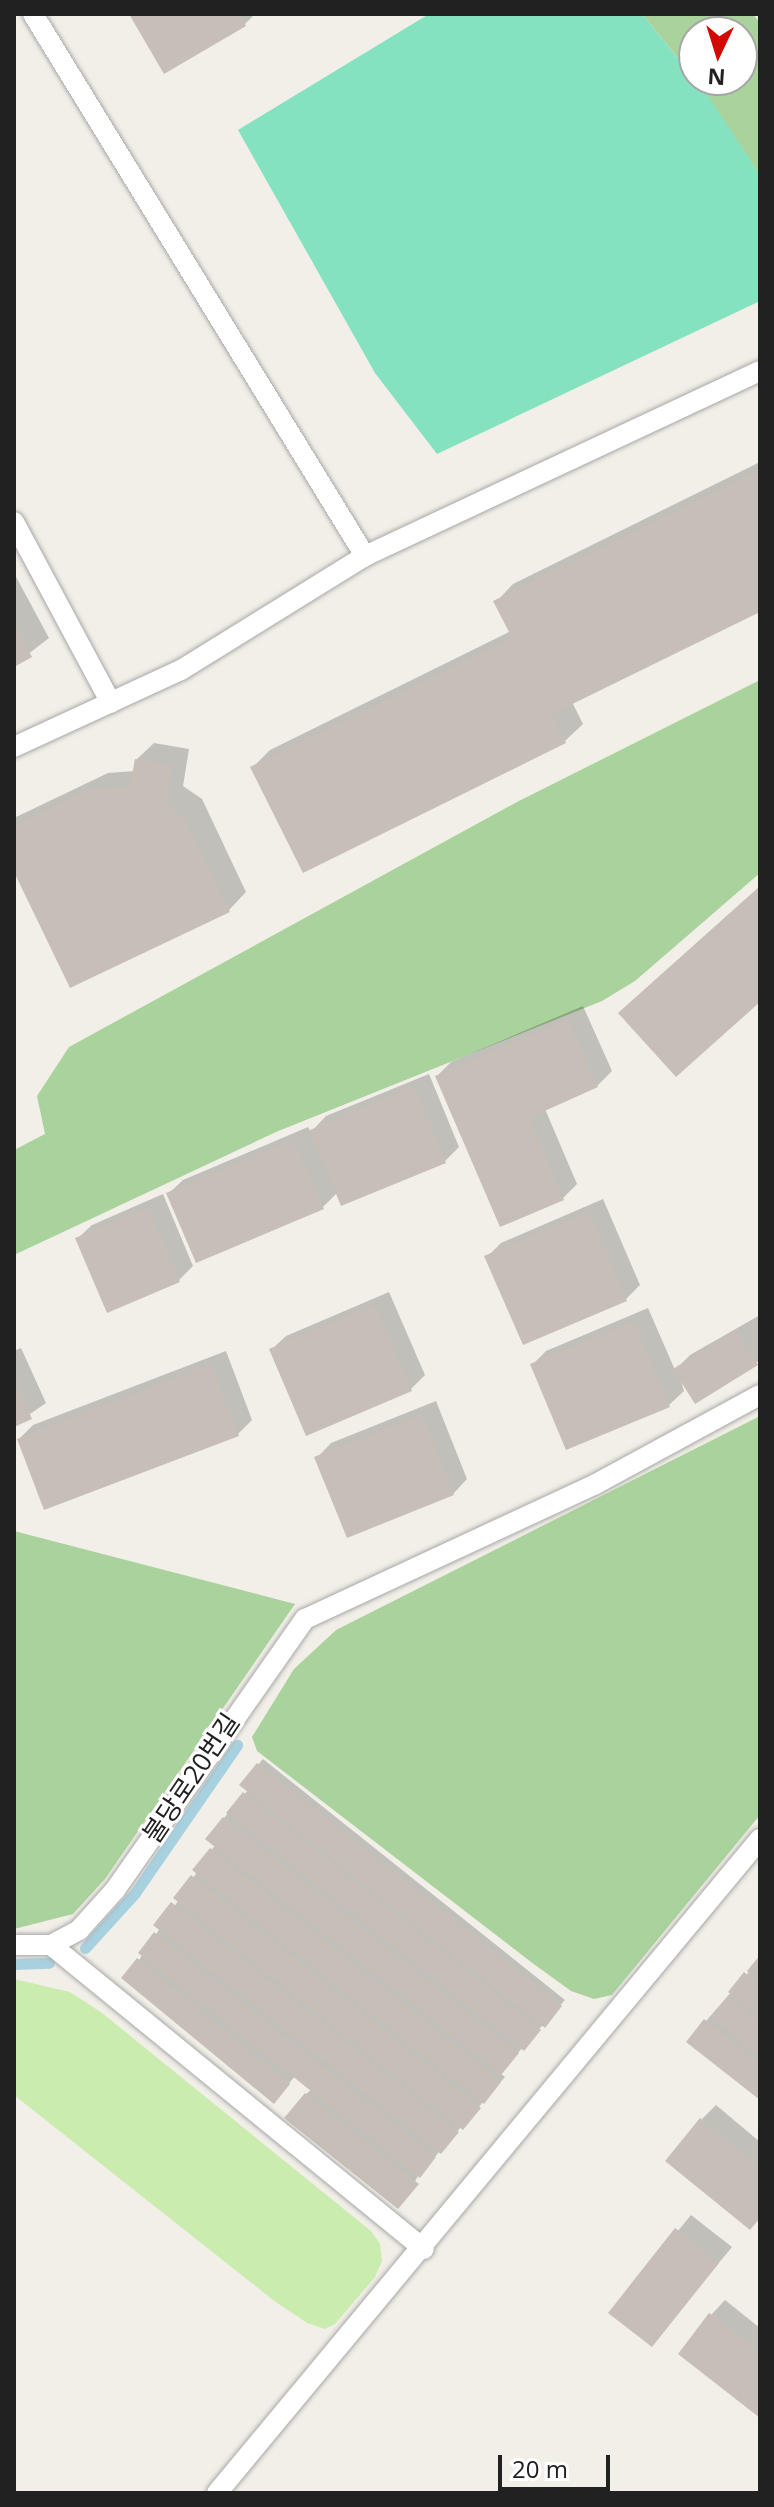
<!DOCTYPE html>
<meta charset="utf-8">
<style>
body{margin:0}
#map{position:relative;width:774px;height:2507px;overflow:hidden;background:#f2efe8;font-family:"Open Sans","Noto Sans KR",sans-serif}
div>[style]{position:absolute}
.grass>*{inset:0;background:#caecae}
.forest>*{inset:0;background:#aad29c}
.pitch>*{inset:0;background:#85e2c1}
.shadow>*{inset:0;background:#0003}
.stream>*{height:11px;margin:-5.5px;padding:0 5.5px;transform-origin:5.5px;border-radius:5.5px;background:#a8d1e0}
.building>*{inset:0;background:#c7beb7}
.roads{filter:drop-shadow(0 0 2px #a8a8a8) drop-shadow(0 0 2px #a8a8a8)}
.lane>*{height:20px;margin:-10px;padding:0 10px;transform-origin:10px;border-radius:10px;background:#fff}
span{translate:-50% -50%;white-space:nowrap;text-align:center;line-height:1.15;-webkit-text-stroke:6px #fff;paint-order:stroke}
.street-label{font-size:26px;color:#212121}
.frame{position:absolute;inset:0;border:16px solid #212121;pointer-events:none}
.north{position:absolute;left:678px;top:16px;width:80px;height:80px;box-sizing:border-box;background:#fff;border:2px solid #a6a6a6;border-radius:50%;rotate:184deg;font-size:22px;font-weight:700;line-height:32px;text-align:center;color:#212121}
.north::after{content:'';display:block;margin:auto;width:28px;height:36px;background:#d30800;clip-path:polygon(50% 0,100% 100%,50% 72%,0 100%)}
.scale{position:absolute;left:498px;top:2455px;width:112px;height:36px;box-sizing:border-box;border:4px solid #212121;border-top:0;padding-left:10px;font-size:24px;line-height:28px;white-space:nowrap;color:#212121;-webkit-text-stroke:6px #fff;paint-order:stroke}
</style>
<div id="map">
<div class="grass">
<i style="clip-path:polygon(14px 1979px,70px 1992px,102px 2013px,371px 2231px,380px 2244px,382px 2261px,375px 2277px,335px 2324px,325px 2329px,307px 2323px,273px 2300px,14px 2095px)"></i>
</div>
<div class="forest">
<i style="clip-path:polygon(642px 14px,753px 14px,760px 23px,760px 175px,696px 80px,742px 80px,742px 32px,694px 32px,694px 78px)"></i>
<i style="clip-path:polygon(760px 680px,760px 873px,635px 981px,602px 1001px,276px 1132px,14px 1255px,14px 1150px,45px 1134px,37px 1096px,69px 1047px,517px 802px)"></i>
<i style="clip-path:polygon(760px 1416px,760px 1815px,612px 1995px,594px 1999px,571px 1991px,531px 1962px,257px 1751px,252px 1737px,294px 1669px,336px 1630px)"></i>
<i style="clip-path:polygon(14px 1531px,295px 1604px,105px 1879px,73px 1914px,14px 1929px)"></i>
</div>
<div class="pitch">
<i style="clip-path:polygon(429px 14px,642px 14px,706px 93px,760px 175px,760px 301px,437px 454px,375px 373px,238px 130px)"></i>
</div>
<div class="shadow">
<i style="clip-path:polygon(131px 14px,255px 14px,245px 24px)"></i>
<i style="clip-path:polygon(760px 462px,760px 609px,572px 702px,583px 724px,565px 741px,253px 767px,270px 750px,511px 631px,496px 602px,513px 584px)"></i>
<i style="clip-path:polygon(14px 573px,49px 638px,14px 665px)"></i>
<i style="clip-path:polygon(154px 743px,189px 749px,183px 786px,202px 799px,246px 892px,229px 910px,14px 868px,16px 817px,108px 773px,135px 771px,136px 760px)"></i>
<i style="clip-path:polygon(583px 1006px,612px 1071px,597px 1086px,545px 1109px,577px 1184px,563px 1198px,437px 1076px,451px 1062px)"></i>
<i style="clip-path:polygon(429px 1074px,459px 1147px,445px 1161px,338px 1192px,322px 1208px,168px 1194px,183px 1180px,308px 1127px,311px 1132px,326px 1116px)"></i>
<i style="clip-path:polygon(163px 1194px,193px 1266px,179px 1280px,108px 1310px,77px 1239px,92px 1225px)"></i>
<i style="clip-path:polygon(603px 1199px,640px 1285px,626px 1299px,487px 1257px,501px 1243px)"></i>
<i style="clip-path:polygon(389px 1292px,425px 1375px,410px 1390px,271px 1350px,286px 1336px)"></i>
<i style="clip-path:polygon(648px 1308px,675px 1370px,690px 1355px,760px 1315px,760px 1360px,696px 1401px,680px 1377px,684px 1391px,669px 1405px,567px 1448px,532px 1365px,546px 1351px)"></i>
<i style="clip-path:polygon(21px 1348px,46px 1403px,14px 1425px,14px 1351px)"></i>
<i style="clip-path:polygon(226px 1351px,252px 1420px,238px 1434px,19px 1439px,33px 1425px)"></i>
<i style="clip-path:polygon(436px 1401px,467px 1479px,453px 1494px,317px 1458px,331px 1443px)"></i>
<i style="clip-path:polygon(263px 1759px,565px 2000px,500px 2073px,505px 2077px,418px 2176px,403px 2202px,306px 2094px,312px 2089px,295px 2076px,278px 2097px,139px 1960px,215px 1845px,224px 1818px,249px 1789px,242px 1784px)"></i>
<i style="clip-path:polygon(760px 1959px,760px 2097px,706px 2021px)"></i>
<i style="clip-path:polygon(716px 2105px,760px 2142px,760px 2217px,702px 2119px)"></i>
<i style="clip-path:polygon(691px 2215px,732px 2247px,652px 2344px,611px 2312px)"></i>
<i style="clip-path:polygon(725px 2300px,760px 2328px,760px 2415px,711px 2315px)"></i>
</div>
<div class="stream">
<i style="left:85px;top:1948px;width:74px;rotate:-47.7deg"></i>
<i style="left:135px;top:1893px;width:180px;rotate:-55.4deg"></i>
<i style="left:14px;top:1964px;width:35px;rotate:-2deg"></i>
</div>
<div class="building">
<i style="clip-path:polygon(129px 14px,239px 14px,246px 26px,164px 74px)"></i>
<i style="clip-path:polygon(760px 470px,760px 612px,552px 714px,566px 743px,303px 873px,250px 767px,512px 638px,493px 601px)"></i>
<i style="clip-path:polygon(14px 623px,32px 657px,14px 667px)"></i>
<i style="clip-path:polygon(135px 759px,172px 766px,166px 804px,184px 817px,230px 912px,70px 988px,14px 872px,14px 826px,89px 789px,130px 787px)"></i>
<i style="clip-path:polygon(760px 886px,760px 1002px,676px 1077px,618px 1013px)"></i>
<i style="clip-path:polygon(568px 1019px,598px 1087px,529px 1118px,564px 1200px,500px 1227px,435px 1076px)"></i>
<i style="clip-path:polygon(414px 1086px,446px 1163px,341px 1206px,310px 1130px)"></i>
<i style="clip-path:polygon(294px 1140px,324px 1209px,196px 1263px,166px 1193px)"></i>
<i style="clip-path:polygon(149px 1207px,180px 1282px,107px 1313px,75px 1238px)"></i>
<i style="clip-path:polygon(589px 1212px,627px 1301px,523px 1345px,484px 1256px)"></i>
<i style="clip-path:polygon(375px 1305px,412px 1391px,306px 1436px,269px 1349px)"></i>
<i style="clip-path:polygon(634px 1321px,670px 1407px,566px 1450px,530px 1364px)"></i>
<i style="clip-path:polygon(736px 1330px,758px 1365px,695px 1404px,673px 1369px)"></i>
<i style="clip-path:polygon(212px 1364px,239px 1436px,44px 1510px,17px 1439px)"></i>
<i style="clip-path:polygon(14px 1378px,32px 1419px,14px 1427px)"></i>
<i style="clip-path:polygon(422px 1414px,454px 1495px,347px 1538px,314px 1457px)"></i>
<i style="clip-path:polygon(257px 1763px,562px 2006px,545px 2028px,239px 1785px)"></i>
<i style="clip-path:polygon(243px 1792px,541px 2030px,524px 2051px,226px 1813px)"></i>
<i style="clip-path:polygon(223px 1817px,519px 2053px,501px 2075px,205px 1839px)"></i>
<i style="clip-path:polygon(210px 1848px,501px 2082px,484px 2104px,192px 1870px)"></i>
<i style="clip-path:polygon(191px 1875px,481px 2108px,463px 2130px,173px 1898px)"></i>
<i style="clip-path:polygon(171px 1902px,459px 2132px,441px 2154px,153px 1925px)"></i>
<i style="clip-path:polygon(154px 1932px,436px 2157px,420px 2178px,138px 1953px)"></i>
<i style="clip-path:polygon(760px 1955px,760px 1981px,747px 1971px)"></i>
<i style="clip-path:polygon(137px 1958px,290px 2084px,274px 2104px,121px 1978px)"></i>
<i style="clip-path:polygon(744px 1972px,760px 1985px,760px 2017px,728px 1992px)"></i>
<i style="clip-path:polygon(728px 1996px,760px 2022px,760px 2057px,711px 2018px)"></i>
<i style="clip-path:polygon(704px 2019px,760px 2063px,760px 2100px,686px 2042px)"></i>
<i style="clip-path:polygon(305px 2093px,419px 2184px,398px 2209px,284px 2118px)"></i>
<i style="clip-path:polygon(700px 2118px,760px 2168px,760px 2218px,750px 2230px,665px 2161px)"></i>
<i style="clip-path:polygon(675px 2228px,719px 2263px,652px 2347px,608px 2313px)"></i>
<i style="clip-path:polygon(709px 2313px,760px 2352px,760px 2418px,678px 2354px)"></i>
</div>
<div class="roads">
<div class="lane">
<i style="left:33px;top:14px;width:636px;rotate:58.51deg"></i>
<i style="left:14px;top:522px;width:205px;rotate:61.8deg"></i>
<i style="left:14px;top:747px;width:184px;rotate:-24.8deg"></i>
<i style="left:181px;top:670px;width:216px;rotate:-31.8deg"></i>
<i style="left:365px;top:556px;width:436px;rotate:-25.1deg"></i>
<i style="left:14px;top:1945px;width:37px"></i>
<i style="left:51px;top:1945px;width:32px;rotate:-28deg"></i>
<i style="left:79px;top:1930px;width:54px;rotate:-48deg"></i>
<i style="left:115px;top:1890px;width:331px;rotate:-55deg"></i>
<i style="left:305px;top:1619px;width:319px;rotate:-24.9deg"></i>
<i style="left:594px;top:1485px;width:189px;rotate:-28.5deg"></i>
<i style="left:51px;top:1945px;width:481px;rotate:39.2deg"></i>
<i style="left:217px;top:2493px;width:850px;rotate:-50.3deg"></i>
</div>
</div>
<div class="street-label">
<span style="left:191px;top:1778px;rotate:-56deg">불당로20번길</span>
</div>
<div class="frame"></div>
<div class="north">N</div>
<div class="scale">20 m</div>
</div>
